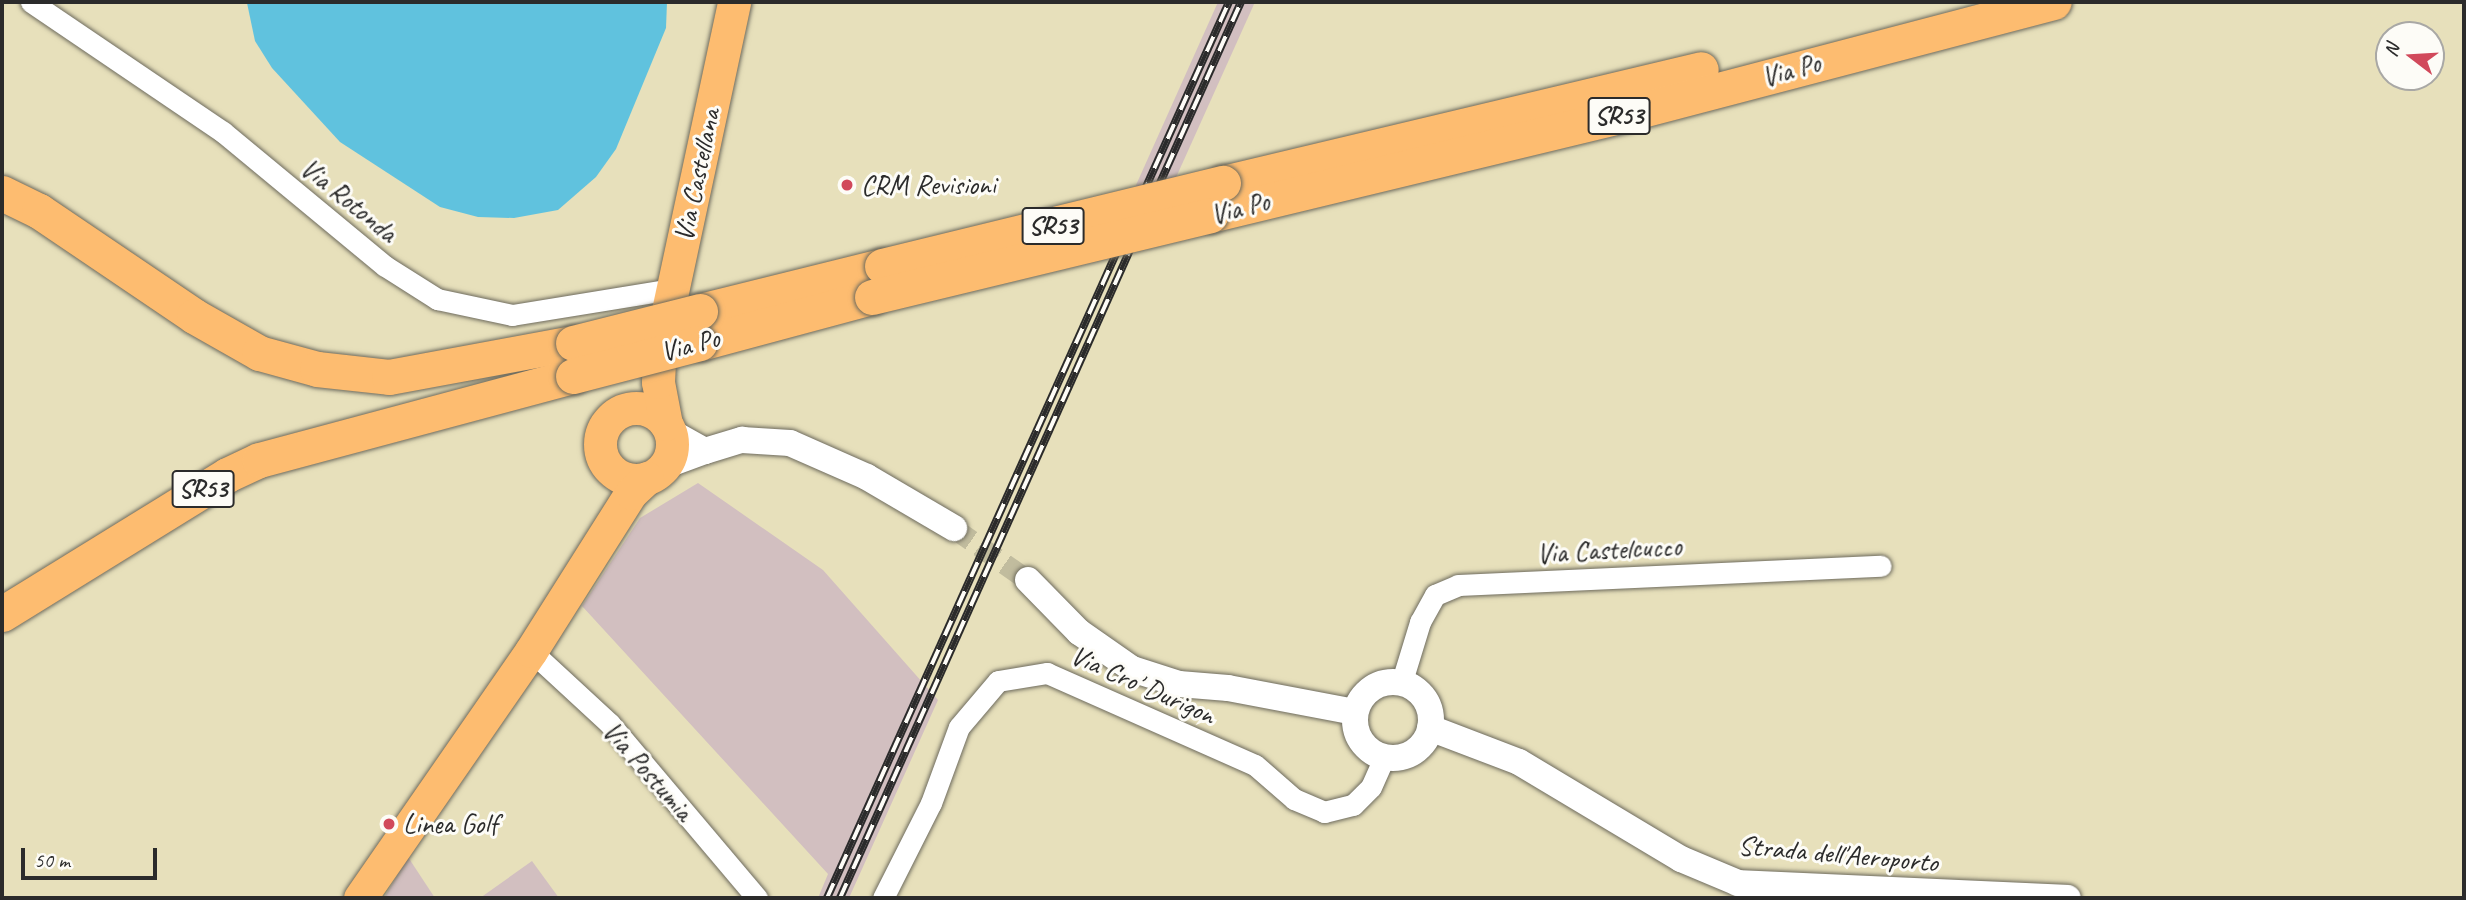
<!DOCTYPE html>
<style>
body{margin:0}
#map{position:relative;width:2466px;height:900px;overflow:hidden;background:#e7e0bb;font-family:Caveat,sans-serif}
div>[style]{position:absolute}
.industrial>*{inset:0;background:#d2bfc0}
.water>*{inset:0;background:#60c2de}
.minor-tunnel>*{height:21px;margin-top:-10.5px;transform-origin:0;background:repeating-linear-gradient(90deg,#c1bc9e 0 21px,transparent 0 31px)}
.roads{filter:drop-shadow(0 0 2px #6d6a5d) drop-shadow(0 0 2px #6d6a5d)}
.minor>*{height:21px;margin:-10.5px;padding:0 10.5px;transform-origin:10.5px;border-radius:10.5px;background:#fff}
.tertiary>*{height:26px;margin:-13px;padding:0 13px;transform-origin:13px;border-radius:13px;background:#fff}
.tertiary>.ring{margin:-13px;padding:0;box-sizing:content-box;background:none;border:26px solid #fff;border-radius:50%}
.primary>*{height:33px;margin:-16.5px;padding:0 16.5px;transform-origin:16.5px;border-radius:16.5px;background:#fdbc70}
.primary>.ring{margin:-16.5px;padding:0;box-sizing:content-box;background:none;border:33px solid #fdbc70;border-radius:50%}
.trunk>*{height:35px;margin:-17.5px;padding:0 17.5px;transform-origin:17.5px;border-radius:17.5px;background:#fdbc70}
.rail>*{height:8px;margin-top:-4px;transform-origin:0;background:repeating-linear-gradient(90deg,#fdfcf7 0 16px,#2b2b2b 0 32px);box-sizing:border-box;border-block:2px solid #2b2b2b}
.bridges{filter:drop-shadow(0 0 2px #6d6a5d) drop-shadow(0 0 2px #6d6a5d)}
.trunk-bridge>*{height:35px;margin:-17.5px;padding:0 17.5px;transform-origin:17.5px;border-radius:17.5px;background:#fdbc70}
.dots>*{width:19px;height:19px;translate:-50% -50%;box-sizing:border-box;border:4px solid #fdfcf7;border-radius:50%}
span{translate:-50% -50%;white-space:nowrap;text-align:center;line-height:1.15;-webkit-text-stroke:6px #fdfcf7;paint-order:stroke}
.shield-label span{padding:2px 5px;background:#fdfcf7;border:2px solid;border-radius:5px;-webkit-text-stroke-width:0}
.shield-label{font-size:26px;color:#2b2b2b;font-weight:700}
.street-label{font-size:28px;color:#2b2b2b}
.poi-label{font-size:28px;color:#2b2b2b}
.left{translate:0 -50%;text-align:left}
.frame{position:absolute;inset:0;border:4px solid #2b2b2b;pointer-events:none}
.north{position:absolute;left:2375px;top:21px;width:70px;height:70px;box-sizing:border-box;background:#fdfcf7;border:2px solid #a9a8a5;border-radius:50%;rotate:287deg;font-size:19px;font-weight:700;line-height:28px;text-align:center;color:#2b2b2b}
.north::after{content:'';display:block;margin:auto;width:24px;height:32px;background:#d1495b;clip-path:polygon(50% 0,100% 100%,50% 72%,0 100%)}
.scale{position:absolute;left:21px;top:848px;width:136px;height:32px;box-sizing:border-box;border:4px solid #2b2b2b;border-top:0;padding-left:9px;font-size:21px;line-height:24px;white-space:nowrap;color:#2b2b2b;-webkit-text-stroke:5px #fdfcf7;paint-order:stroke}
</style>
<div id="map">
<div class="industrial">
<i style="clip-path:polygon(1218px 2px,1255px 2px,1174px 182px,1132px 194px)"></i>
<i style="clip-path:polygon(698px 483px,823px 570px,938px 700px,849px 898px,818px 898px,828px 874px,582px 606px,640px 518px)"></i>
<i style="clip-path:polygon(408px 857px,435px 898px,384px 898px)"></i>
<i style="clip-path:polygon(532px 861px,559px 898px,480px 898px)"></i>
</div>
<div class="water">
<i style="clip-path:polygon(667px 2px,666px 28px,616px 149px,596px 177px,558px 210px,514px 218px,478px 217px,440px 207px,340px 142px,272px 68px,255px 41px,247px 3px)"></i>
</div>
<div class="minor-tunnel">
<i style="left:954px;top:528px;width:90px;rotate:35.1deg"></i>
</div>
<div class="roads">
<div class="minor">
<i style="left:31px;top:2px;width:232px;rotate:34.1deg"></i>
<i style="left:223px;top:132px;width:210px;rotate:39.6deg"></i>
<i style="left:385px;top:266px;width:62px;rotate:32.4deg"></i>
<i style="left:437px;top:299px;width:77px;rotate:12deg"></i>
<i style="left:512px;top:315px;width:163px;rotate:-9.2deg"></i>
<i style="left:531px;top:651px;width:108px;rotate:42.7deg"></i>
<i style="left:610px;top:724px;width:228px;rotate:49.8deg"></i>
<i style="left:1402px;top:681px;width:62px;rotate:-73deg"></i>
<i style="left:1420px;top:622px;width:31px;rotate:-61deg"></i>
<i style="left:1435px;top:595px;width:25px;rotate:-23deg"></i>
<i style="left:1458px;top:585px;width:423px;rotate:-2.6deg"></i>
<i style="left:883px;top:898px;width:106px;rotate:-63.2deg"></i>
<i style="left:931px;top:803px;width:81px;rotate:-69.8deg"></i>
<i style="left:959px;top:727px;width:60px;rotate:-49.7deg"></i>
<i style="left:998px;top:681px;width:50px;rotate:-9.3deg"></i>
<i style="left:1047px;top:673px;width:227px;rotate:23.9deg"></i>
<i style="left:1255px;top:765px;width:52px;rotate:41.1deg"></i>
<i style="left:1294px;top:799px;width:33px;rotate:23deg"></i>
<i style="left:1324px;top:812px;width:30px;rotate:-14deg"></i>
<i style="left:1353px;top:805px;width:25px;rotate:-45deg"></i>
<i style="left:1371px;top:787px;width:32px;rotate:-66deg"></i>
</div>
<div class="tertiary">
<i style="left:705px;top:451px;width:39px;rotate:-17deg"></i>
<i style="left:742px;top:440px;width:48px;rotate:3.6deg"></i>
<i style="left:790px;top:443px;width:84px;rotate:23.8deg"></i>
<i style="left:867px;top:477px;width:101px;rotate:30.4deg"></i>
<i style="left:664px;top:466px;width:44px;rotate:-20.1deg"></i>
<i style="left:705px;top:451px;width:41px;rotate:-150.9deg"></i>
<i style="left:1028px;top:580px;width:73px;rotate:45.6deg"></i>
<i style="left:1079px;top:632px;width:65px;rotate:34.9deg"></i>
<i style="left:1132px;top:669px;width:49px;rotate:17.7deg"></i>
<i style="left:1179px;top:684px;width:49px;rotate:4.7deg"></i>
<i style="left:1228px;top:688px;width:129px;rotate:10.7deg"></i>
<i class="ring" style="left:1355px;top:682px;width:50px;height:50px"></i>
<i style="left:1430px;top:728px;width:95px;rotate:20.9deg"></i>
<i style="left:1519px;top:762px;width:189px;rotate:30.9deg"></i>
<i style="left:1681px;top:859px;width:62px;rotate:22.8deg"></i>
<i style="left:1738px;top:883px;width:330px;rotate:2.6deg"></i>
</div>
<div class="primary">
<i class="ring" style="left:600px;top:408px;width:39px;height:39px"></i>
<i style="left:666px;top:424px;width:43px;rotate:-100.8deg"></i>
<i style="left:658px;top:382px;width:34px;rotate:-87deg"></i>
<i style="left:660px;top:348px;width:354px;rotate:-77.9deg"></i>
<i style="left:360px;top:898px;width:300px;rotate:-55.3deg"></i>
<i style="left:531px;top:651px;width:187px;rotate:-57.7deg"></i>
<i style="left:631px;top:493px;width:22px;rotate:-43deg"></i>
</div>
<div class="trunk">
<i style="left:1223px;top:183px;width:491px;rotate:-13.4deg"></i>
<i style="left:2px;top:193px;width:41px;rotate:25.9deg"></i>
<i style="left:39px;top:211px;width:187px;rotate:34.1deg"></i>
<i style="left:194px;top:316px;width:75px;rotate:29.6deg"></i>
<i style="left:259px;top:353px;width:60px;rotate:15.4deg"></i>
<i style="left:317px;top:369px;width:72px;rotate:6.3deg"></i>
<i style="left:389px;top:377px;width:187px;rotate:-10.5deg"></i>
<i style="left:1210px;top:215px;width:429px;rotate:-13.6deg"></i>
<i style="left:1627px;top:114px;width:441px;rotate:-14.7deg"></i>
<i style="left:700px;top:311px;width:187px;rotate:-13.9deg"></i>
<i style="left:700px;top:343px;width:178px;rotate:-15deg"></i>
<i style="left:2px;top:614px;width:264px;rotate:-31.7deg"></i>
<i style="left:227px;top:475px;width:35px;rotate:-25deg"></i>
<i style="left:259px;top:460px;width:325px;rotate:-15deg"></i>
</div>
</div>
<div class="rail">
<i style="left:827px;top:898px;width:982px;rotate:-65.84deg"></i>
<i style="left:840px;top:898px;width:982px;rotate:-65.89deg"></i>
</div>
<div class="bridges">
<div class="trunk-bridge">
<i style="left:882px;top:266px;width:351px;rotate:-13.7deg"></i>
<i style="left:872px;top:297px;width:348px;rotate:-13.6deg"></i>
<i style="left:573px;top:343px;width:131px;rotate:-14.1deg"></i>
<i style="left:573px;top:376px;width:131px;rotate:-14.6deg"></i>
</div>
</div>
<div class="dots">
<i style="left:847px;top:185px;background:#d1495b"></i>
<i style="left:389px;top:824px;background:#d1495b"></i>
</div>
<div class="shield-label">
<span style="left:1619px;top:116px">SR53</span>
<span style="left:1053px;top:226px">SR53</span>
<span style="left:203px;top:489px">SR53</span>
</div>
<div class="street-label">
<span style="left:1791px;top:70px;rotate:-15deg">Via Po</span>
<span style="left:697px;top:175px;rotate:-78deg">Via Castellana</span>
<span style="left:349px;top:200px;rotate:39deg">Via Rotonda</span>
<span style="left:1240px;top:208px;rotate:-14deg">Via Po</span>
<span style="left:690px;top:345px;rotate:-15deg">Via Po</span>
<span style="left:1609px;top:550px;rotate:-3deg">Via Castelcucco</span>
<span style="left:1143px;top:685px;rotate:24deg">Via Cro' Durigon</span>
<span style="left:648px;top:771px;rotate:49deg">Via Postumia</span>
<span style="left:1838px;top:854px;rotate:5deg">Strada dell'Aeroporto</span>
</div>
<div class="poi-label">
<span class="left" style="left:861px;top:185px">CRM Revisioni</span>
<span class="left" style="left:403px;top:824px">Linea Golf</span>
</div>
<div class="frame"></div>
<div class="north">N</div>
<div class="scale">50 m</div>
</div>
